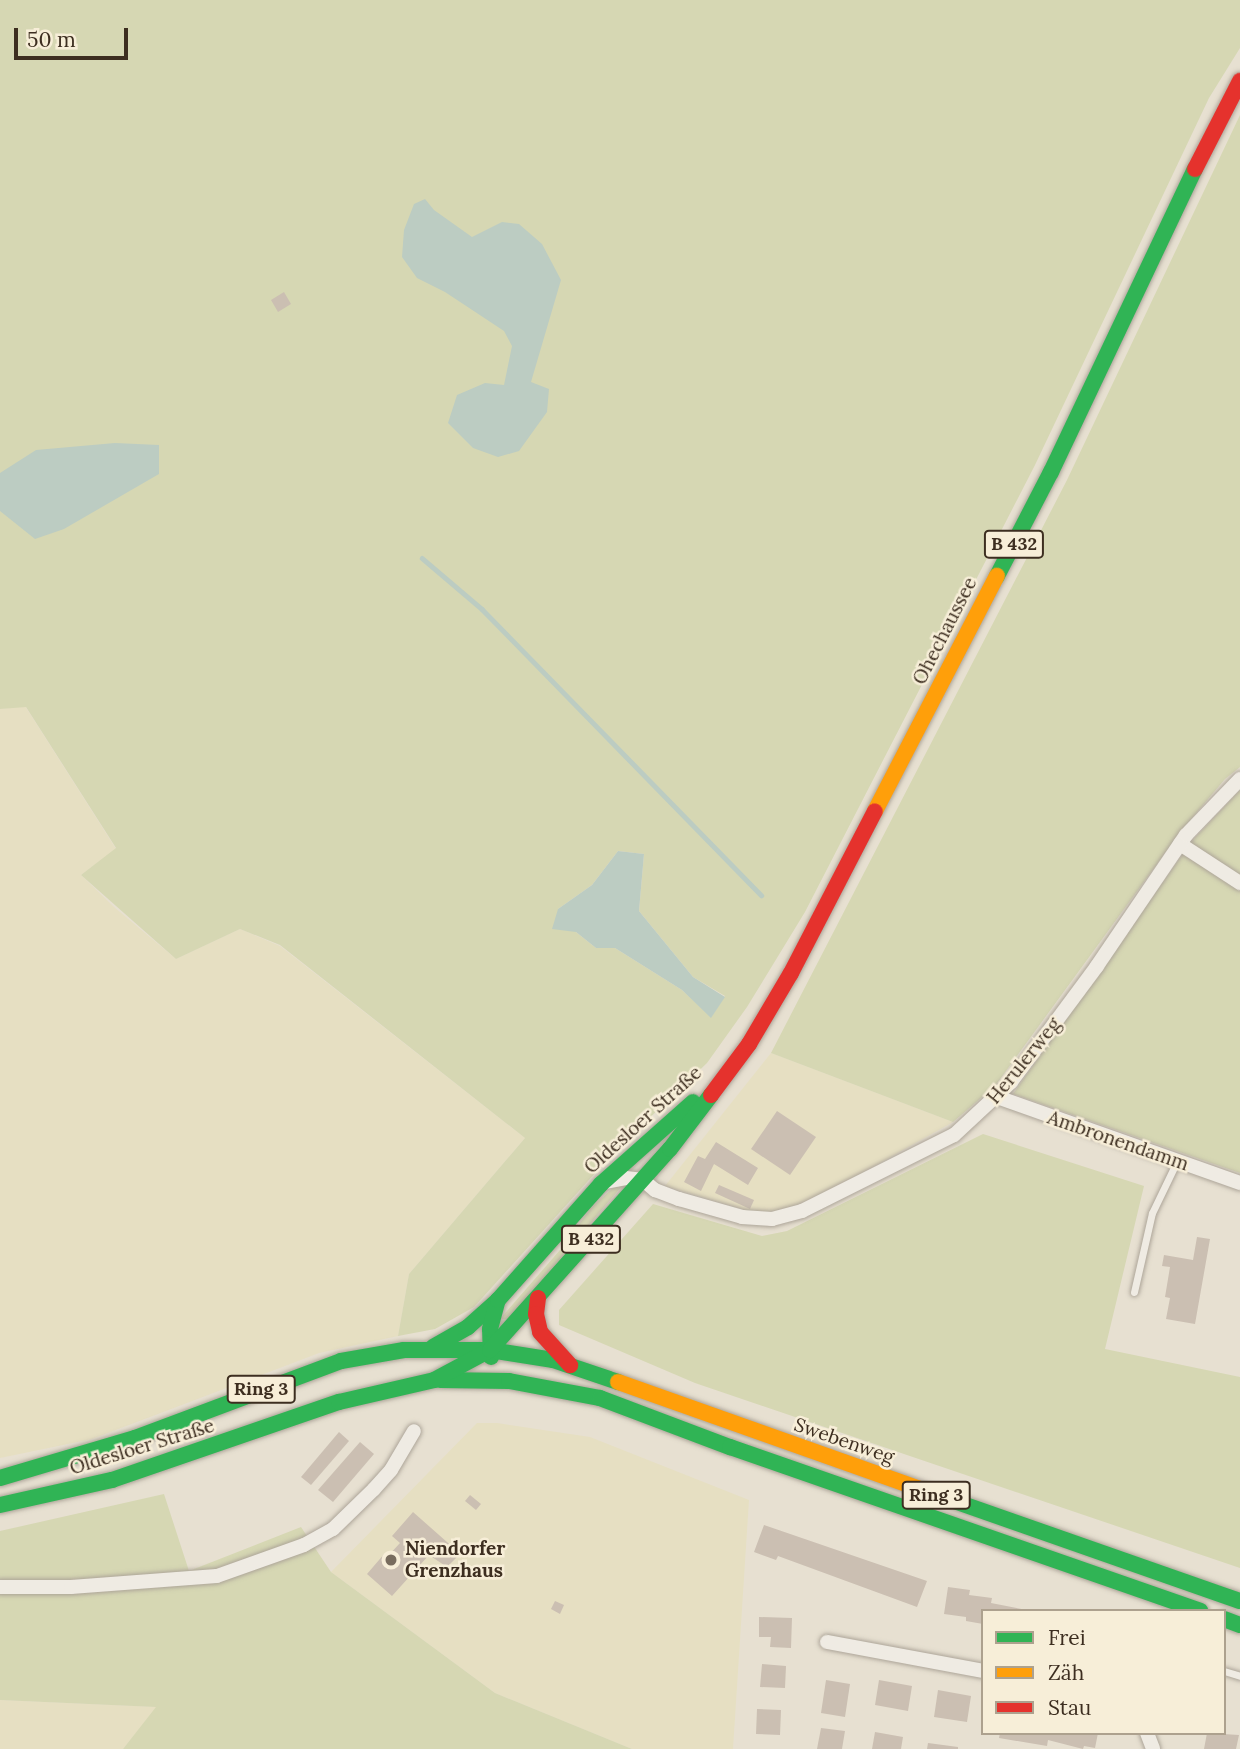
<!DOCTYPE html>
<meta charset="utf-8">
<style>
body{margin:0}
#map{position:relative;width:1240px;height:1749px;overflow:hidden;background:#e7e0d1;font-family:Lora,serif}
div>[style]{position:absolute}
.farmland>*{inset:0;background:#e6dfc2}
.green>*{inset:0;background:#d6d7b3}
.water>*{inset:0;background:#bcccc2}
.stream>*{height:4.5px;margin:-2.25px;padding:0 2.25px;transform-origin:2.25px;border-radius:2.25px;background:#bcccc2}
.building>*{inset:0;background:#cbbfb2}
.roads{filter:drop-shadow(0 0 2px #ada599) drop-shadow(0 0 2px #ada599)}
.lane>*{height:7px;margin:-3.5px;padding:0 3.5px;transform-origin:3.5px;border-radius:3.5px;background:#efebe3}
.street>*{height:14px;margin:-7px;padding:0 7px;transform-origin:7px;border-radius:7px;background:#efebe3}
.fast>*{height:16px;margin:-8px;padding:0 8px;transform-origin:8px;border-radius:8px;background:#30b455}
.slow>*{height:16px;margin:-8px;padding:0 8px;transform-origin:8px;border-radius:8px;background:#ff9f0a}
.jam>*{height:16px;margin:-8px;padding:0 8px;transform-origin:8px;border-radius:8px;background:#e5322d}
.dots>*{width:19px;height:19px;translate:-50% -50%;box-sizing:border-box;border:4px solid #f7eed8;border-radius:50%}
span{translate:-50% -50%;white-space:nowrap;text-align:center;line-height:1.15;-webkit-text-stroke:5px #f7eed8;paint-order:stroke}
.shield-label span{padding:2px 5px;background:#f7eed8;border:2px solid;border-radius:5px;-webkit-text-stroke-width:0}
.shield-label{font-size:18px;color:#3d2e20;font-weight:700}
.street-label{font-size:19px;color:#3d2e20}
.poi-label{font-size:19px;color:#3d2e20;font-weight:700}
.left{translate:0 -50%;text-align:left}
.legend{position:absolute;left:981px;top:1609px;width:245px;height:126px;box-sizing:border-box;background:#f7eed8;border:2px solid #ada18e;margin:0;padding:9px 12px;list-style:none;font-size:21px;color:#3d2e20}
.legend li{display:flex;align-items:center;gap:14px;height:35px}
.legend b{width:35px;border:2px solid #ada18e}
.scale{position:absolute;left:14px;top:28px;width:114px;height:32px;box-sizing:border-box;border:4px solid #3d2e20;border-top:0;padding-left:9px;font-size:21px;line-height:24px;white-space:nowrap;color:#3d2e20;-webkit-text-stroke:5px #f7eed8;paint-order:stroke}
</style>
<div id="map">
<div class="farmland">
<i style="clip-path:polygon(25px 706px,116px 849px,81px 875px,114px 907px,176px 959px,240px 929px,280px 946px,525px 1138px,409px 1274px,398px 1336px,319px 1353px,92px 1439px,0 1458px,0 709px)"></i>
<i style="clip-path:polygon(771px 1053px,953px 1122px,814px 1200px,778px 1212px,752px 1212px,665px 1186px)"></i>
<i style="clip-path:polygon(477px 1423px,497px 1423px,590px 1437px,749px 1500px,733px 1749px,632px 1749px,495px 1693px,331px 1572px)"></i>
<i style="clip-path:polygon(0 1700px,157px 1707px,123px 1749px,0 1749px)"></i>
</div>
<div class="green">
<i style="clip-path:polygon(evenodd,0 0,1240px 0,1240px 48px,1209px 98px,1035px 465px,805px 912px,747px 1007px,707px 1063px,616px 1150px,474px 1307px,435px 1329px,398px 1336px,409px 1274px,525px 1138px,280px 945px,240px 929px,176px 959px,81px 875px,116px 848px,26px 707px,0 709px,0 0,618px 851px,644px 854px,639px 911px,693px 977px,725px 996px,711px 1017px,682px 990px,615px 948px,596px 948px,576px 932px,558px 909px,592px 885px,618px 851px)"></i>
<i style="clip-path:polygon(1240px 115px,1240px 767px,1225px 779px,1181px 831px,995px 1086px,953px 1122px,771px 1053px,1067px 480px)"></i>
<i style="clip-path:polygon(1240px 790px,1240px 1173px,1013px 1094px,1192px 841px)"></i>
<i style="clip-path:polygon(983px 1134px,1144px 1186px,1105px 1349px,1240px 1377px,1240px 1568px,695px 1383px,559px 1325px,559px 1310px,653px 1204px,762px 1236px,787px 1231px)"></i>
<i style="clip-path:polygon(622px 1186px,509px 1319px,500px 1319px,560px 1250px,591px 1208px,613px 1188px)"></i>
<i style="clip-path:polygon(164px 1494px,189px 1571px,301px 1527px,331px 1572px,495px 1693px,632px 1749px,123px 1749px,156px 1707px,0 1700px,0 1531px)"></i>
</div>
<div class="water">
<i style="clip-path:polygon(425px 199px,434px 210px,472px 237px,502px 222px,519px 224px,542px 244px,561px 280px,531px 382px,549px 389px,547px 412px,519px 451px,498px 457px,473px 448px,448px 423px,457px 395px,485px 383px,504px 385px,512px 346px,504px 331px,445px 292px,417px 278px,402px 257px,404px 230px,414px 204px)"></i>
<i style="clip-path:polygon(115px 443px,159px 445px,159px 474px,64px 529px,35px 539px,0 511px,0 473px,36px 450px)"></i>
<i style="clip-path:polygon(618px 851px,644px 854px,639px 911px,693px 977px,725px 997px,711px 1018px,682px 990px,615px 948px,596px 948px,576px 932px,552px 929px,558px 909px,592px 885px)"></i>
</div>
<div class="stream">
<i style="left:422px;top:558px;width:79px;rotate:40.4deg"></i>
<i style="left:482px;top:609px;width:400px;rotate:45.7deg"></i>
</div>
<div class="building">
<i style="clip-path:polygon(284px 292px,291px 304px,278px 312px,271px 300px)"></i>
<i style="clip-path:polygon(777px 1111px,816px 1137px,790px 1175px,751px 1149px)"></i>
<i style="clip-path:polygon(716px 1142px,758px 1168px,748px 1185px,714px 1164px,701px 1191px,684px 1182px,698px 1156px,705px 1159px)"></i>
<i style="clip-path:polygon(719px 1185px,754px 1200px,750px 1209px,715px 1193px)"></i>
<i style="clip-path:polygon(1197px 1237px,1210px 1239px,1195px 1324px,1166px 1319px,1170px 1298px,1165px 1297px,1170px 1267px,1162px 1266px,1164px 1255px,1193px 1260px)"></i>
<i style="clip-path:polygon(339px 1432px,349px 1441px,311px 1485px,301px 1477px)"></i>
<i style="clip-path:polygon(360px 1442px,374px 1454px,333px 1502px,318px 1490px)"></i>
<i style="clip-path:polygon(470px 1495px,481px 1504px,476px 1510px,465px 1501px)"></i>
<i style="clip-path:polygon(413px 1512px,456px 1550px,454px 1553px,458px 1556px,447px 1567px,429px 1555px,392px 1596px,367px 1574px,385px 1553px,388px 1556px,400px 1543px,392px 1536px)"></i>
<i style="clip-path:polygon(764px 1525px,927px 1581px,917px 1607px,778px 1556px,776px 1560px,754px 1552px)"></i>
<i style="clip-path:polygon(948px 1587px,970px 1590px,969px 1595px,992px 1598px,991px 1603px,1032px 1611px,983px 1611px,983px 1624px,966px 1621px,966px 1617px,944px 1614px)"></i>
<i style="clip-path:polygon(555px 1601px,564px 1605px,560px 1614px,551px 1609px)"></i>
<i style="clip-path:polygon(759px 1617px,792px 1618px,791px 1648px,770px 1647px,771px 1637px,759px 1637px)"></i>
<i style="clip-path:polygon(762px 1664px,786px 1666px,785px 1688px,760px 1687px)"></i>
<i style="clip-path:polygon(826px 1680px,850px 1684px,845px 1717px,821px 1713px)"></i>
<i style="clip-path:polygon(879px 1680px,912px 1686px,908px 1711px,875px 1705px)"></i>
<i style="clip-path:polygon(938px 1690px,971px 1696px,967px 1722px,934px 1717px)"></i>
<i style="clip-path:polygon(757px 1709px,781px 1710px,780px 1735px,756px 1734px)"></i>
<i style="clip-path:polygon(821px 1728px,845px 1731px,842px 1749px,817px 1749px)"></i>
<i style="clip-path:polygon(875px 1732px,903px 1737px,901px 1749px,872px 1749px)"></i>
<i style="clip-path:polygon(1000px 1733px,1098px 1733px,1095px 1748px,1084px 1746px,1083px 1749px,1048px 1740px,1047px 1746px,999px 1738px)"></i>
<i style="clip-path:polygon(1207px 1733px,1239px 1735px,1236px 1749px,1204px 1749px)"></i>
<i style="clip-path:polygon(928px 1743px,958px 1747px,958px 1749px,927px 1749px)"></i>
</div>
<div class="roads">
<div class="lane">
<i style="left:1134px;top:1292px;width:81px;rotate:-77.2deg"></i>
<i style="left:1152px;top:1213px;width:58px;rotate:-64.3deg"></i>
<i style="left:1224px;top:1671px;width:17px;rotate:17deg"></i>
</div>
<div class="street">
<i style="left:1180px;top:844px;width:72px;rotate:33deg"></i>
<i style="left:997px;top:1097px;width:258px;rotate:19.5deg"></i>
<i style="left:606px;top:1182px;width:20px;rotate:-11deg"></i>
<i style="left:626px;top:1178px;width:17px;rotate:7deg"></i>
<i style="left:643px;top:1180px;width:16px;rotate:40deg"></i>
<i style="left:655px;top:1190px;width:26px;rotate:21deg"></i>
<i style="left:679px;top:1199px;width:66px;rotate:15.9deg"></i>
<i style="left:742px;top:1217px;width:30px;rotate:4deg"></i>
<i style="left:772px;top:1219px;width:31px;rotate:-15deg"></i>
<i style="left:802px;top:1211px;width:170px;rotate:-26.6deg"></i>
<i style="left:954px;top:1135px;width:78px;rotate:-42.9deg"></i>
<i style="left:1011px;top:1082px;width:144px;rotate:-53.4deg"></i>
<i style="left:1097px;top:966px;width:158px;rotate:-55.8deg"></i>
<i style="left:1186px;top:835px;width:78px;rotate:-46deg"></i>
<i style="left:0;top:1587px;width:71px"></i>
<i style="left:71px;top:1587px;width:146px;rotate:-4.3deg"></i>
<i style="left:217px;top:1576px;width:92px;rotate:-19.6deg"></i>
<i style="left:304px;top:1545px;width:33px;rotate:-29deg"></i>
<i style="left:333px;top:1529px;width:57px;rotate:-44.3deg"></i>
<i style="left:374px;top:1489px;width:25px;rotate:-48deg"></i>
<i style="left:391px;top:1470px;width:45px;rotate:-59.5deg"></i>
<i style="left:827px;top:1642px;width:159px;rotate:10.5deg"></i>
<i style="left:1147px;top:1733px;width:17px;rotate:69deg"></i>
</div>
<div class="fast">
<i style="left:997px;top:576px;width:117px;rotate:-62.6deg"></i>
<i style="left:1051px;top:472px;width:335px;rotate:-64.6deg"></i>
<i style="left:433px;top:1347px;width:40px;rotate:-29.7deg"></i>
<i style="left:468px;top:1327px;width:38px;rotate:-42deg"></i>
<i style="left:491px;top:1357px;width:28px;rotate:-92deg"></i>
<i style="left:490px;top:1329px;width:30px;rotate:-75deg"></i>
<i style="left:498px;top:1300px;width:155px;rotate:-48.4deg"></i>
<i style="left:601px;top:1184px;width:123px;rotate:-41.7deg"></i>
<i style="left:440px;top:1380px;width:69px;rotate:0.8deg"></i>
<i style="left:509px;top:1381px;width:93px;rotate:10.6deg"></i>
<i style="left:600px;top:1398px;width:139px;rotate:20.7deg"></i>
<i style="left:730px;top:1447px;width:498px;rotate:19.2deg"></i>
<i style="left:0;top:1478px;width:141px;rotate:-16.5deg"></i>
<i style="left:135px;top:1438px;width:220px;rotate:-20.5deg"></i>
<i style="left:341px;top:1361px;width:64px;rotate:-9.9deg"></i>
<i style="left:404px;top:1350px;width:86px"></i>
<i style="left:490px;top:1350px;width:64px;rotate:9deg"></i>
<i style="left:553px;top:1360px;width:69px;rotate:18.7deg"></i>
<i style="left:937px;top:1495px;width:321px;rotate:19.3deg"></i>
<i style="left:0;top:1505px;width:115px;rotate:-12.6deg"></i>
<i style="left:112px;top:1480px;width:240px;rotate:-19deg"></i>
<i style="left:339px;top:1402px;width:98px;rotate:-13deg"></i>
<i style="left:434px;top:1380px;width:64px;rotate:-28.2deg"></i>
<i style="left:490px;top:1350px;width:270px;rotate:-48.2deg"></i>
<i style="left:670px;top:1149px;width:68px;rotate:-52.8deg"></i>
<i style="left:1224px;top:1619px;width:17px;rotate:21deg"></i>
</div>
<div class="slow">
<i style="left:875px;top:811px;width:265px;rotate:-62.6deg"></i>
<i style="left:618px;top:1382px;width:338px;rotate:19.5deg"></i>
</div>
<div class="jam">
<i style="left:1195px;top:169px;width:99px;rotate:-62.9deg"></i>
<i style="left:711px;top:1095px;width:64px;rotate:-53.3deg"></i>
<i style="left:749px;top:1044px;width:82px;rotate:-59.4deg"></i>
<i style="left:791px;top:973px;width:182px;rotate:-62.6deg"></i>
<i style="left:538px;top:1298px;width:16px;rotate:97deg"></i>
<i style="left:536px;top:1314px;width:18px;rotate:77deg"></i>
<i style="left:540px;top:1332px;width:45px;rotate:47.7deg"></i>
</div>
</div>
<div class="dots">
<i style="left:391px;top:1560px;background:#786c5e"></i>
</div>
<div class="shield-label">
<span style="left:1014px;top:544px">B 432</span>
<span style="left:591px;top:1239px">B 432</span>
<span style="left:261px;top:1389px">Ring 3</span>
<span style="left:936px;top:1495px">Ring 3</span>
</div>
<div class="street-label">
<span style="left:945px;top:631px;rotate:-63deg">Ohechaussee</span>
<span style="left:1024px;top:1061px;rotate:-51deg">Herulerweg</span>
<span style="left:643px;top:1120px;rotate:-42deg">Oldesloer Straße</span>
<span style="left:1118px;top:1141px;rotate:19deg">Ambronendamm</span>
<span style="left:844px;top:1441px;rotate:19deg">Swebenweg</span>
<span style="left:142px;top:1447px;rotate:-17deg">Oldesloer Straße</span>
</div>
<div class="poi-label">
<span class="left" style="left:405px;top:1560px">Niendorfer<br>Grenzhaus</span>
</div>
<ul class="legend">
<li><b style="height:9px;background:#30b455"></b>Frei</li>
<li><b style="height:9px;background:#ff9f0a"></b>Zäh</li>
<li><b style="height:9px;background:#e5322d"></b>Stau</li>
</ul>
<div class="scale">50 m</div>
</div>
